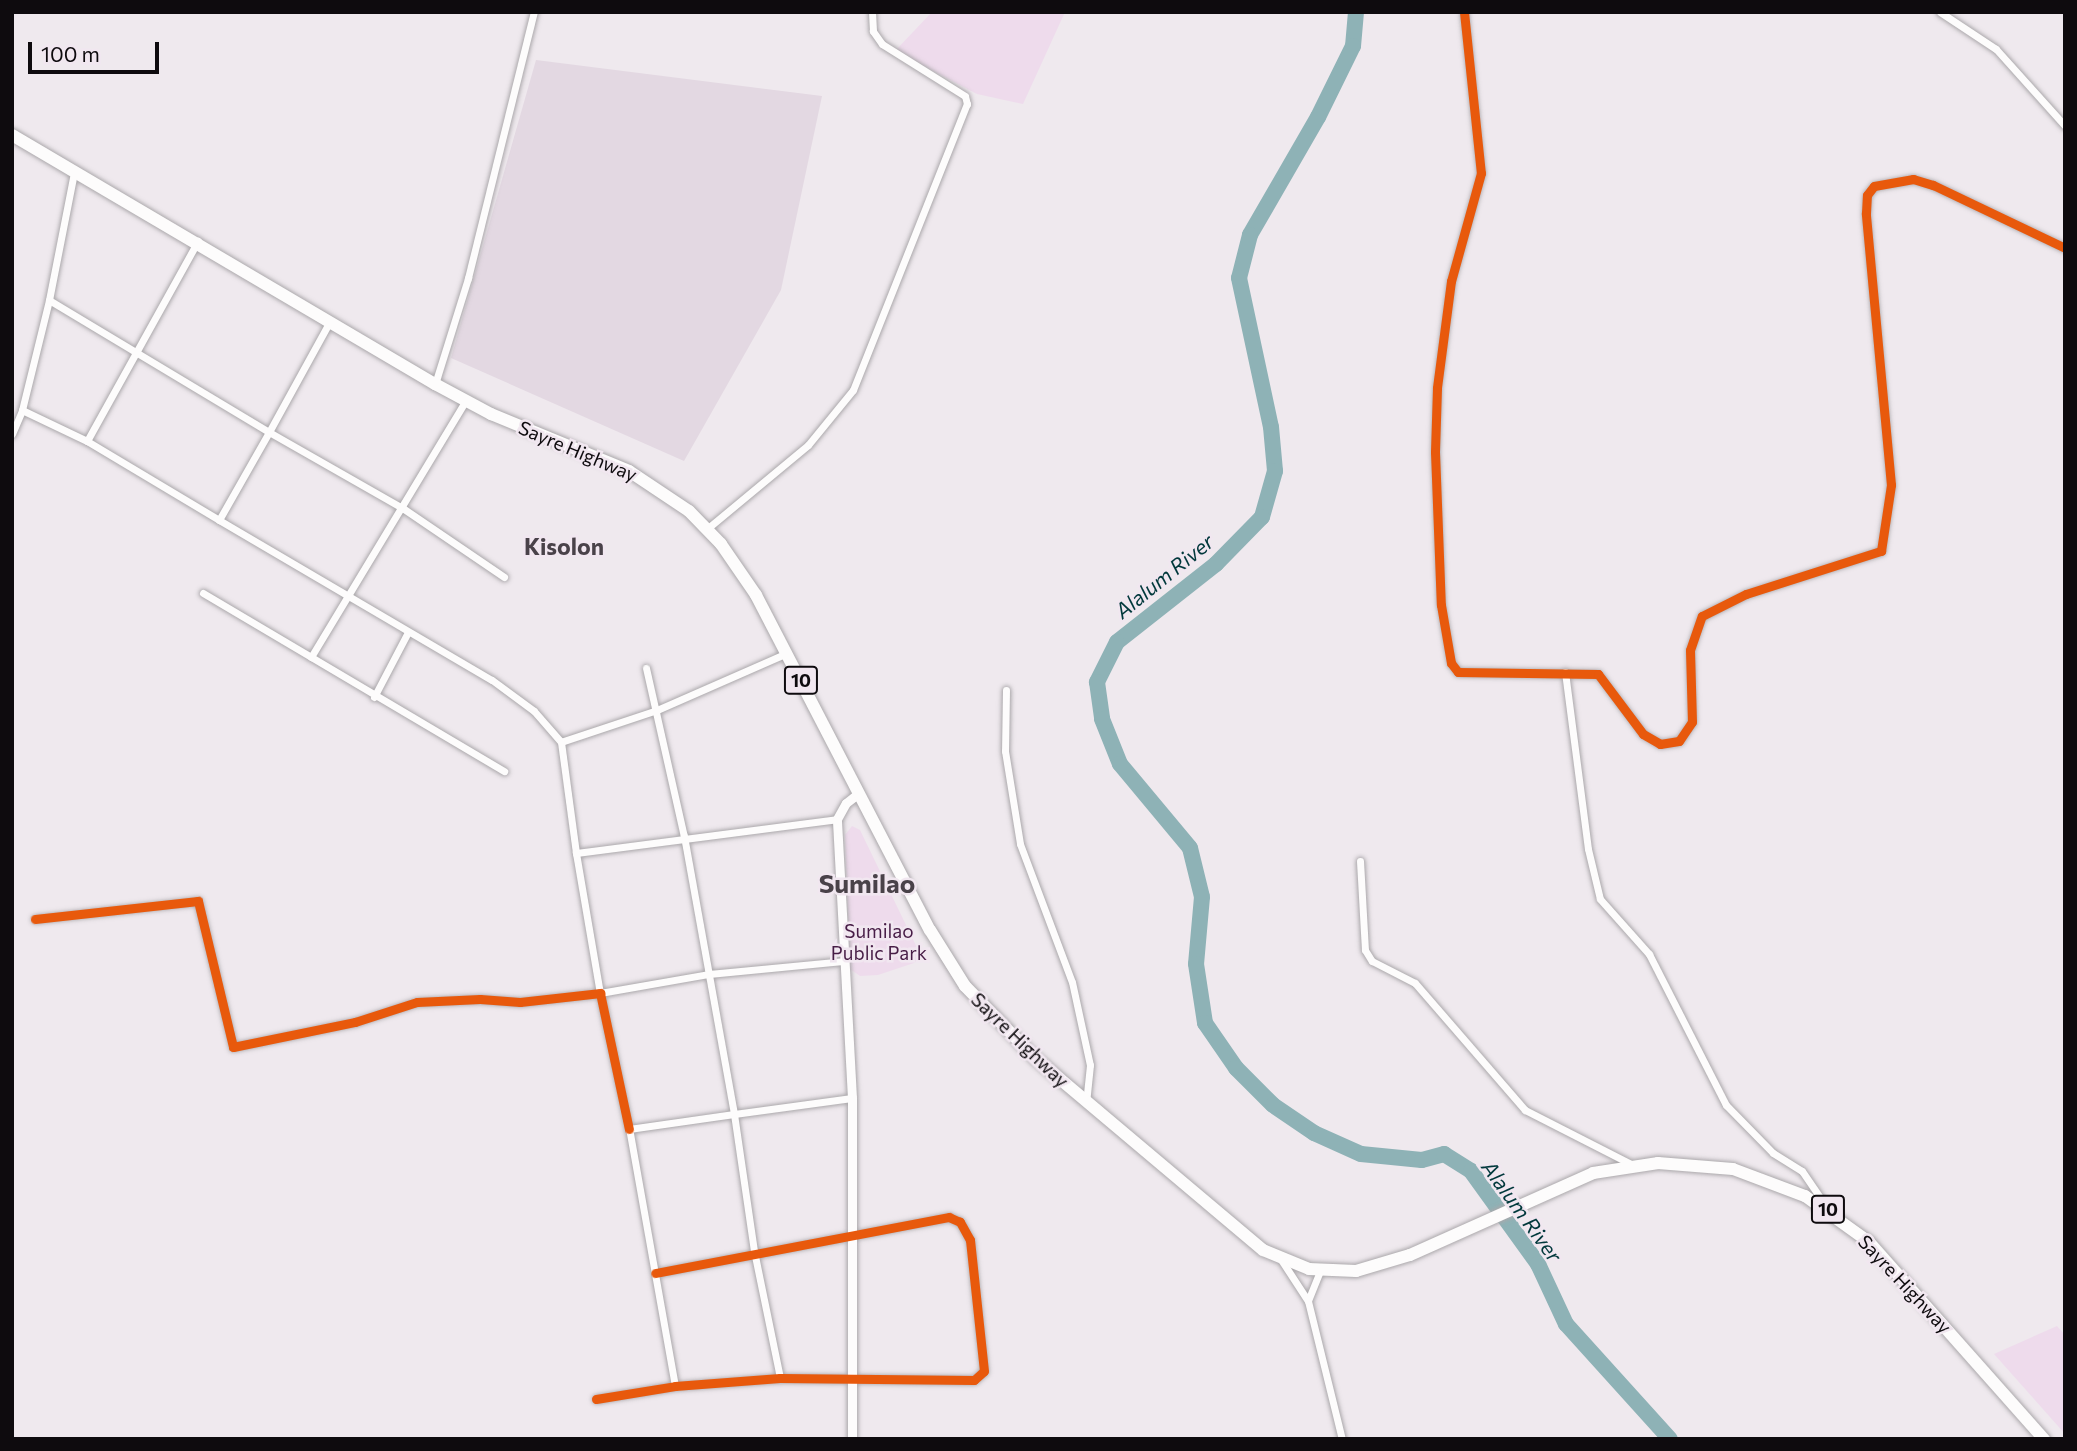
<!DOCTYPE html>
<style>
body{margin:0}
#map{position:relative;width:2077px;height:1451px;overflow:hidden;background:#efe9ee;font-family:Commissioner,sans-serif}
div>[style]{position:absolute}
.built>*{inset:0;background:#e3d8e2}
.green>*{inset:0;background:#eedbec}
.river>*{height:16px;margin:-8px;padding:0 8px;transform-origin:8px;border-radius:8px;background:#8eb2b6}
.roads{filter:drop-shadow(0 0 2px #aba8ab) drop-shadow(0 0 2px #aba8ab)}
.minor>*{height:7px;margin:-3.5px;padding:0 3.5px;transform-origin:3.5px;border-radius:3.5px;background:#fdfcfc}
.tertiary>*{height:9px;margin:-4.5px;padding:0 4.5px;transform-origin:4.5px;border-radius:4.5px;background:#fdfcfc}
.trunk>*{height:12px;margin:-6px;padding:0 6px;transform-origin:6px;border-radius:6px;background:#fdfcfc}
.cycleway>*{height:9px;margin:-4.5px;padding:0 4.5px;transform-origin:4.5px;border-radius:4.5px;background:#e8590c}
span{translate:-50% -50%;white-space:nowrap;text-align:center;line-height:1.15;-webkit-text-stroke:5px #f1e7f0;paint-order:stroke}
.shield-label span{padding:2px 5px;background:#f1e7f0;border:2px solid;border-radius:5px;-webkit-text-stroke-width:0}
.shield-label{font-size:18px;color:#0e0b0e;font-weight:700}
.street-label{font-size:19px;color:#0e0b0e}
.park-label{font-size:19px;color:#471d46}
.water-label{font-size:21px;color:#00383b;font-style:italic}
.quarter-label{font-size:23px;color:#494249;font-weight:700}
.district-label{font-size:26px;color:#494249;font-weight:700}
.frame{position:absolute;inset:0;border:14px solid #0e0b0e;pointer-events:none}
.scale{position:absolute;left:28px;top:42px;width:131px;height:32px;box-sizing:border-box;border:4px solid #0e0b0e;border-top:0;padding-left:9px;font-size:21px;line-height:24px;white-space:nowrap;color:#0e0b0e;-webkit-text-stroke:5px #f1e7f0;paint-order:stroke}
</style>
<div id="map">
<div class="built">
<i style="clip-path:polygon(536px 60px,822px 96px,781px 290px,684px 461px,451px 358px)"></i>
</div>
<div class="green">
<i style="clip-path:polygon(932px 12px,1065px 12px,1023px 104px,977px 94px,895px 51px)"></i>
<i style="clip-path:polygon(852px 826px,860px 830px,921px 956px,914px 963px,878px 975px,860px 976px,850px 969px,845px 835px)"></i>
<i style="clip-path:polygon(2057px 1326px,2065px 1335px,2065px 1434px,1994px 1354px)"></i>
</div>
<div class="river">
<i style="left:1356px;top:12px;width:34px;rotate:95deg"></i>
<i style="left:1353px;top:46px;width:79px;rotate:116.2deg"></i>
<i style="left:1318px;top:117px;width:136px;rotate:120deg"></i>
<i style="left:1250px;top:235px;width:44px;rotate:104.3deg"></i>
<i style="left:1239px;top:278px;width:152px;rotate:77.9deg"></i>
<i style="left:1271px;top:427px;width:44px;rotate:84.8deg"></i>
<i style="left:1275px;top:471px;width:48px;rotate:105.8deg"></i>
<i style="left:1262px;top:517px;width:66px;rotate:134.4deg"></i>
<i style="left:1216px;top:564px;width:126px;rotate:141.8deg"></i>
<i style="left:1117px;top:642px;width:45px;rotate:116.6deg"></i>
<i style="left:1097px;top:682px;width:37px;rotate:82deg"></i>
<i style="left:1102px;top:719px;width:48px;rotate:68.2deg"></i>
<i style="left:1120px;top:764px;width:109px;rotate:50.2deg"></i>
<i style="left:1190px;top:848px;width:50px;rotate:76.2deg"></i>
<i style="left:1202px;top:897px;width:67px;rotate:95.1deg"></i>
<i style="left:1196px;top:964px;width:60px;rotate:81.3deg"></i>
<i style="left:1205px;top:1023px;width:55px;rotate:55.4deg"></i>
<i style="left:1236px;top:1068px;width:52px;rotate:45deg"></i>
<i style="left:1273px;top:1105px;width:50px;rotate:34.3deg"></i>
<i style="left:1314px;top:1133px;width:51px;rotate:24.1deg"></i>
<i style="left:1361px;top:1154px;width:61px;rotate:5.6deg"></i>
<i style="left:1422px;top:1160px;width:23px;rotate:-15deg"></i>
<i style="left:1444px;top:1154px;width:32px;rotate:32deg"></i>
<i style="left:1471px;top:1171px;width:115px;rotate:54.2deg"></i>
<i style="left:1538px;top:1264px;width:66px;rotate:65deg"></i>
<i style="left:1566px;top:1324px;width:155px;rotate:47.9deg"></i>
</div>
<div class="roads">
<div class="minor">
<i style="left:1464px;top:12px;width:162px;rotate:84deg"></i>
<i style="left:1481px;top:173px;width:112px;rotate:105.5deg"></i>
<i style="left:1451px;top:281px;width:108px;rotate:97.5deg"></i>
<i style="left:1437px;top:388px;width:64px;rotate:91.8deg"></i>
<i style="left:1435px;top:452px;width:153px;rotate:87.8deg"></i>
<i style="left:1441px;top:605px;width:59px;rotate:80.2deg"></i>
<i style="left:1451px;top:663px;width:11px;rotate:52deg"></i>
<i style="left:1458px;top:672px;width:140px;rotate:0.8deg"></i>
<i style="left:1598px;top:674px;width:75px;rotate:53.1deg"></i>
<i style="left:1643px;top:734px;width:20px;rotate:30deg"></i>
<i style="left:1660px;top:744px;width:19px;rotate:-9deg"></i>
<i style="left:1679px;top:741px;width:23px;rotate:-56deg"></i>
<i style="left:1692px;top:722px;width:72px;rotate:-91.6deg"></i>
<i style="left:1690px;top:650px;width:36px;rotate:-71deg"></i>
<i style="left:1702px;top:616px;width:49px;rotate:-26.6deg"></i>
<i style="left:1746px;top:594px;width:142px;rotate:-17.7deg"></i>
<i style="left:1881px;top:551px;width:67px;rotate:-81.4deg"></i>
<i style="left:1891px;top:485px;width:273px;rotate:-95.3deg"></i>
<i style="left:1866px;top:213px;width:18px;rotate:-87deg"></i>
<i style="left:1867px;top:195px;width:11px;rotate:-52deg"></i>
<i style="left:1874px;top:186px;width:40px;rotate:-10deg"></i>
<i style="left:1913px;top:179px;width:21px;rotate:17deg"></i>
<i style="left:1933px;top:185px;width:146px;rotate:25.5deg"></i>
<i style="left:1940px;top:12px;width:67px;rotate:33.5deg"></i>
<i style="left:1996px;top:49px;width:103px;rotate:48.1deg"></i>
<i style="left:49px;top:300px;width:257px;rotate:31deg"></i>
<i style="left:269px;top:432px;width:127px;rotate:-61.2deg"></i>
<i style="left:435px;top:384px;width:111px;rotate:-72.7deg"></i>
<i style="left:468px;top:278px;width:274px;rotate:-76.1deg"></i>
<i style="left:22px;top:410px;width:72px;rotate:25.5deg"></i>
<i style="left:87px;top:441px;width:229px;rotate:-61deg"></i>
<i style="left:12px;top:434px;width:26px;rotate:-67deg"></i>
<i style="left:22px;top:410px;width:113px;rotate:-76.2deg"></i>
<i style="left:49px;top:300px;width:130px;rotate:-78.9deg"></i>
<i style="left:87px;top:441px;width:154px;rotate:30.9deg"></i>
<i style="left:219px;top:520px;width:101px;rotate:-60.4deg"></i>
<i style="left:269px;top:432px;width:155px;rotate:29.7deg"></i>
<i style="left:404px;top:509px;width:121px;rotate:34.2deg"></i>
<i style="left:219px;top:520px;width:316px;rotate:30.4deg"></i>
<i style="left:492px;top:680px;width:52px;rotate:36.4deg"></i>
<i style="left:534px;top:711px;width:41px;rotate:48.9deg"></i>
<i style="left:708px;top:528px;width:130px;rotate:-39.7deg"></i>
<i style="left:808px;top:445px;width:71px;rotate:-50.7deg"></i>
<i style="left:853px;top:390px;width:308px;rotate:-68.3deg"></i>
<i style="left:967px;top:104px;width:8px;rotate:-104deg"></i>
<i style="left:965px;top:96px;width:98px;rotate:-147.9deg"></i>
<i style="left:882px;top:44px;width:16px;rotate:-125deg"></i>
<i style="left:873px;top:31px;width:19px;rotate:-93deg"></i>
<i style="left:203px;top:593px;width:350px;rotate:30.6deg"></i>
<i style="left:787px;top:653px;width:142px;rotate:156.3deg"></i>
<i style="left:657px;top:710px;width:101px;rotate:161.6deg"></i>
<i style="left:561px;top:742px;width:112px;rotate:82.3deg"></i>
<i style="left:576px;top:853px;width:263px;rotate:-7.4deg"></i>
<i style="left:311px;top:657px;width:300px;rotate:-58.9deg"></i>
<i style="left:646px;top:668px;width:172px;rotate:77.3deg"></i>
<i style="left:684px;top:836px;width:282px;rotate:79.8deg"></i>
<i style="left:734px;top:1114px;width:119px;rotate:-7.7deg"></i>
<i style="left:1565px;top:672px;width:178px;rotate:82.6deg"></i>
<i style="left:1588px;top:849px;width:51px;rotate:76.5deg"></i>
<i style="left:1600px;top:899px;width:74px;rotate:48.3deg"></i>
<i style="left:1649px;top:954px;width:169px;rotate:63deg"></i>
<i style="left:1726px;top:1105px;width:67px;rotate:45.6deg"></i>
<i style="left:1773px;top:1153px;width:34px;rotate:32deg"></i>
<i style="left:1802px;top:1171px;width:46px;rotate:55.6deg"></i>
<i style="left:1006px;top:690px;width:61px;rotate:90.9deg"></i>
<i style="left:1005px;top:751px;width:94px;rotate:80.8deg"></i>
<i style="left:1020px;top:844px;width:147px;rotate:69.4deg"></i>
<i style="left:1072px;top:982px;width:85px;rotate:77.8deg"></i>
<i style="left:1090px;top:1065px;width:36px;rotate:96deg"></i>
<i style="left:374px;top:697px;width:73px;rotate:-62.4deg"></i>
<i style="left:576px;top:853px;width:142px;rotate:80.3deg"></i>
<i style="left:600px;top:993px;width:111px;rotate:-9.9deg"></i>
<i style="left:709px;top:974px;width:137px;rotate:-5.5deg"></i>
<i style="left:1360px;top:861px;width:89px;rotate:86.8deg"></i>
<i style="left:1365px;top:950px;width:13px;rotate:58deg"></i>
<i style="left:1372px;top:961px;width:48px;rotate:27.1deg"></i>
<i style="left:1415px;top:983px;width:168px;rotate:49.1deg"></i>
<i style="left:1525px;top:1110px;width:119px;rotate:27deg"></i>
<i style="left:35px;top:919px;width:164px;rotate:-6.3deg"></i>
<i style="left:198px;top:901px;width:150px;rotate:76.5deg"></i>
<i style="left:233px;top:1047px;width:125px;rotate:-11.6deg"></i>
<i style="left:355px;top:1022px;width:65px;rotate:-17.9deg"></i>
<i style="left:417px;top:1002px;width:63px;rotate:-2.7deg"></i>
<i style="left:480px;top:999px;width:40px;rotate:4.3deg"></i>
<i style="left:520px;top:1002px;width:81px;rotate:-6.4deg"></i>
<i style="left:600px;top:993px;width:139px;rotate:78deg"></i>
<i style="left:1280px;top:1258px;width:51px;rotate:56.9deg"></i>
<i style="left:1320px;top:1271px;width:32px;rotate:112deg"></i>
<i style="left:1308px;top:1301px;width:142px;rotate:76.2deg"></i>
<i style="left:675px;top:1386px;width:261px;rotate:-100.1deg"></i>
<i style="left:629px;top:1129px;width:106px;rotate:-8.1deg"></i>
<i style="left:734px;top:1114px;width:138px;rotate:81.7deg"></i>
<i style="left:754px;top:1251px;width:130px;rotate:78.4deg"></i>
<i style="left:596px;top:1399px;width:80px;rotate:-9.3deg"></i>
<i style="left:675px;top:1386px;width:105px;rotate:-4.4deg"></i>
<i style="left:780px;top:1378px;width:194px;rotate:0.6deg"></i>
<i style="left:974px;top:1380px;width:13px;rotate:-42deg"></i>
<i style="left:984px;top:1371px;width:132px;rotate:-96.1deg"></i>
<i style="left:970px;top:1240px;width:21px;rotate:-119deg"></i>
<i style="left:960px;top:1222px;width:12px;rotate:-156deg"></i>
<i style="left:949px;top:1217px;width:299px;rotate:169.2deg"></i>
</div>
<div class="tertiary">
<i style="left:852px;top:1439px;width:341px;rotate:-90deg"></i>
<i style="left:852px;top:1098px;width:279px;rotate:-93.1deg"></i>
<i style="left:837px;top:819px;width:18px;rotate:-61deg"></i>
<i style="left:846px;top:803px;width:16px;rotate:-38deg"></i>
</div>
<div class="trunk">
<i style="left:12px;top:135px;width:491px;rotate:30.5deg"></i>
<i style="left:435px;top:384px;width:64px;rotate:28.2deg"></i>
<i style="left:491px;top:414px;width:149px;rotate:22.4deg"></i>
<i style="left:629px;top:471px;width:72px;rotate:33.7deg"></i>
<i style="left:689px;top:511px;width:46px;rotate:45.9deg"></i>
<i style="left:721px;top:544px;width:62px;rotate:55.5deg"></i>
<i style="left:756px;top:595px;width:377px;rotate:62.6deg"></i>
<i style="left:930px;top:930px;width:66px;rotate:58deg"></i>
<i style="left:965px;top:986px;width:100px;rotate:45.8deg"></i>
<i style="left:1035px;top:1058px;width:298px;rotate:40.1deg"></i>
<i style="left:1263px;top:1250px;width:50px;rotate:22.4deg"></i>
<i style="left:1309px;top:1269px;width:47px;rotate:2.4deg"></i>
<i style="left:1356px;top:1271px;width:56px;rotate:-16.5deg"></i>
<i style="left:1410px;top:1255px;width:201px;rotate:-24.1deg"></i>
<i style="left:1593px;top:1173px;width:66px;rotate:-8.7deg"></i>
<i style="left:1658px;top:1163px;width:75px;rotate:4.6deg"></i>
<i style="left:1733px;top:1169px;width:77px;rotate:20.6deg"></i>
<i style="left:1805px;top:1196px;width:79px;rotate:35.7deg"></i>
<i style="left:1869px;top:1242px;width:264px;rotate:48.4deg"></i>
</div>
</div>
<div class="cycleway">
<i style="left:1464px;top:12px;width:162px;rotate:84deg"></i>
<i style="left:1481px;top:173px;width:112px;rotate:105.5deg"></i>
<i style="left:1451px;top:281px;width:108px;rotate:97.5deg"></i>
<i style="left:1437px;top:388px;width:64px;rotate:91.8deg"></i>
<i style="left:1435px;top:452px;width:153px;rotate:87.8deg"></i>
<i style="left:1441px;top:605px;width:59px;rotate:80.2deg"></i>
<i style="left:1451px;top:663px;width:11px;rotate:52deg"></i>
<i style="left:1458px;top:672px;width:140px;rotate:0.8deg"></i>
<i style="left:1598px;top:674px;width:75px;rotate:53.1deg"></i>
<i style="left:1643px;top:734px;width:20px;rotate:30deg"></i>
<i style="left:1660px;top:744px;width:19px;rotate:-9deg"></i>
<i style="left:1679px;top:741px;width:23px;rotate:-56deg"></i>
<i style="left:1692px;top:722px;width:72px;rotate:-91.6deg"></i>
<i style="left:1690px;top:650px;width:36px;rotate:-71deg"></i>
<i style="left:1702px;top:616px;width:49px;rotate:-26.6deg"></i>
<i style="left:1746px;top:594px;width:142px;rotate:-17.7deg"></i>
<i style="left:1881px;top:551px;width:67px;rotate:-81.4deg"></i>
<i style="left:1891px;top:485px;width:273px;rotate:-95.3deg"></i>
<i style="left:1866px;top:213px;width:18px;rotate:-87deg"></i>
<i style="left:1867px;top:195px;width:11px;rotate:-52deg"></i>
<i style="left:1874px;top:186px;width:40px;rotate:-10deg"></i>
<i style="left:1913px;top:179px;width:21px;rotate:17deg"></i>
<i style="left:1933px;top:185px;width:146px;rotate:25.5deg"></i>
<i style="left:35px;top:919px;width:164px;rotate:-6.3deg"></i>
<i style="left:198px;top:901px;width:150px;rotate:76.5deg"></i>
<i style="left:233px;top:1047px;width:125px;rotate:-11.6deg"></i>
<i style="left:355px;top:1022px;width:65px;rotate:-17.9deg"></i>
<i style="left:417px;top:1002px;width:63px;rotate:-2.7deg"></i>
<i style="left:480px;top:999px;width:40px;rotate:4.3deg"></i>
<i style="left:520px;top:1002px;width:81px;rotate:-6.4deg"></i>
<i style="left:600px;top:993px;width:139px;rotate:78deg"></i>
<i style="left:596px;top:1399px;width:80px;rotate:-9.3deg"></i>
<i style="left:675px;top:1386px;width:105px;rotate:-4.4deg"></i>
<i style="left:780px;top:1378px;width:194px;rotate:0.6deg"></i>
<i style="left:974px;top:1380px;width:13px;rotate:-42deg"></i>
<i style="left:984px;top:1371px;width:132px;rotate:-96.1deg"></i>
<i style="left:970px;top:1240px;width:21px;rotate:-119deg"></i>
<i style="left:960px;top:1222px;width:12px;rotate:-156deg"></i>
<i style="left:949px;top:1217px;width:299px;rotate:169.2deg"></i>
</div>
<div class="shield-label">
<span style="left:801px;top:680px">10</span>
<span style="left:1828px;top:1209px">10</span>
</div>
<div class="street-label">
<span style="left:578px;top:451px;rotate:23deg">Sayre Highway</span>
<span style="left:1020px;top:1040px;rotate:44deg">Sayre Highway</span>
<span style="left:1905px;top:1284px;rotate:47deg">Sayre Highway</span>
</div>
<div class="park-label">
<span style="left:879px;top:942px">Sumilao<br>Public Park</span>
</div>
<div class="water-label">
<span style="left:1164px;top:576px;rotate:-39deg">Alalum River</span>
<span style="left:1522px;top:1211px;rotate:54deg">Alalum River</span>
</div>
<div class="quarter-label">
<span style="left:564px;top:546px">Kisolon</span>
</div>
<div class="district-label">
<span style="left:867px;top:883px">Sumilao</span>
</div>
<div class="frame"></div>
<div class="scale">100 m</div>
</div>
